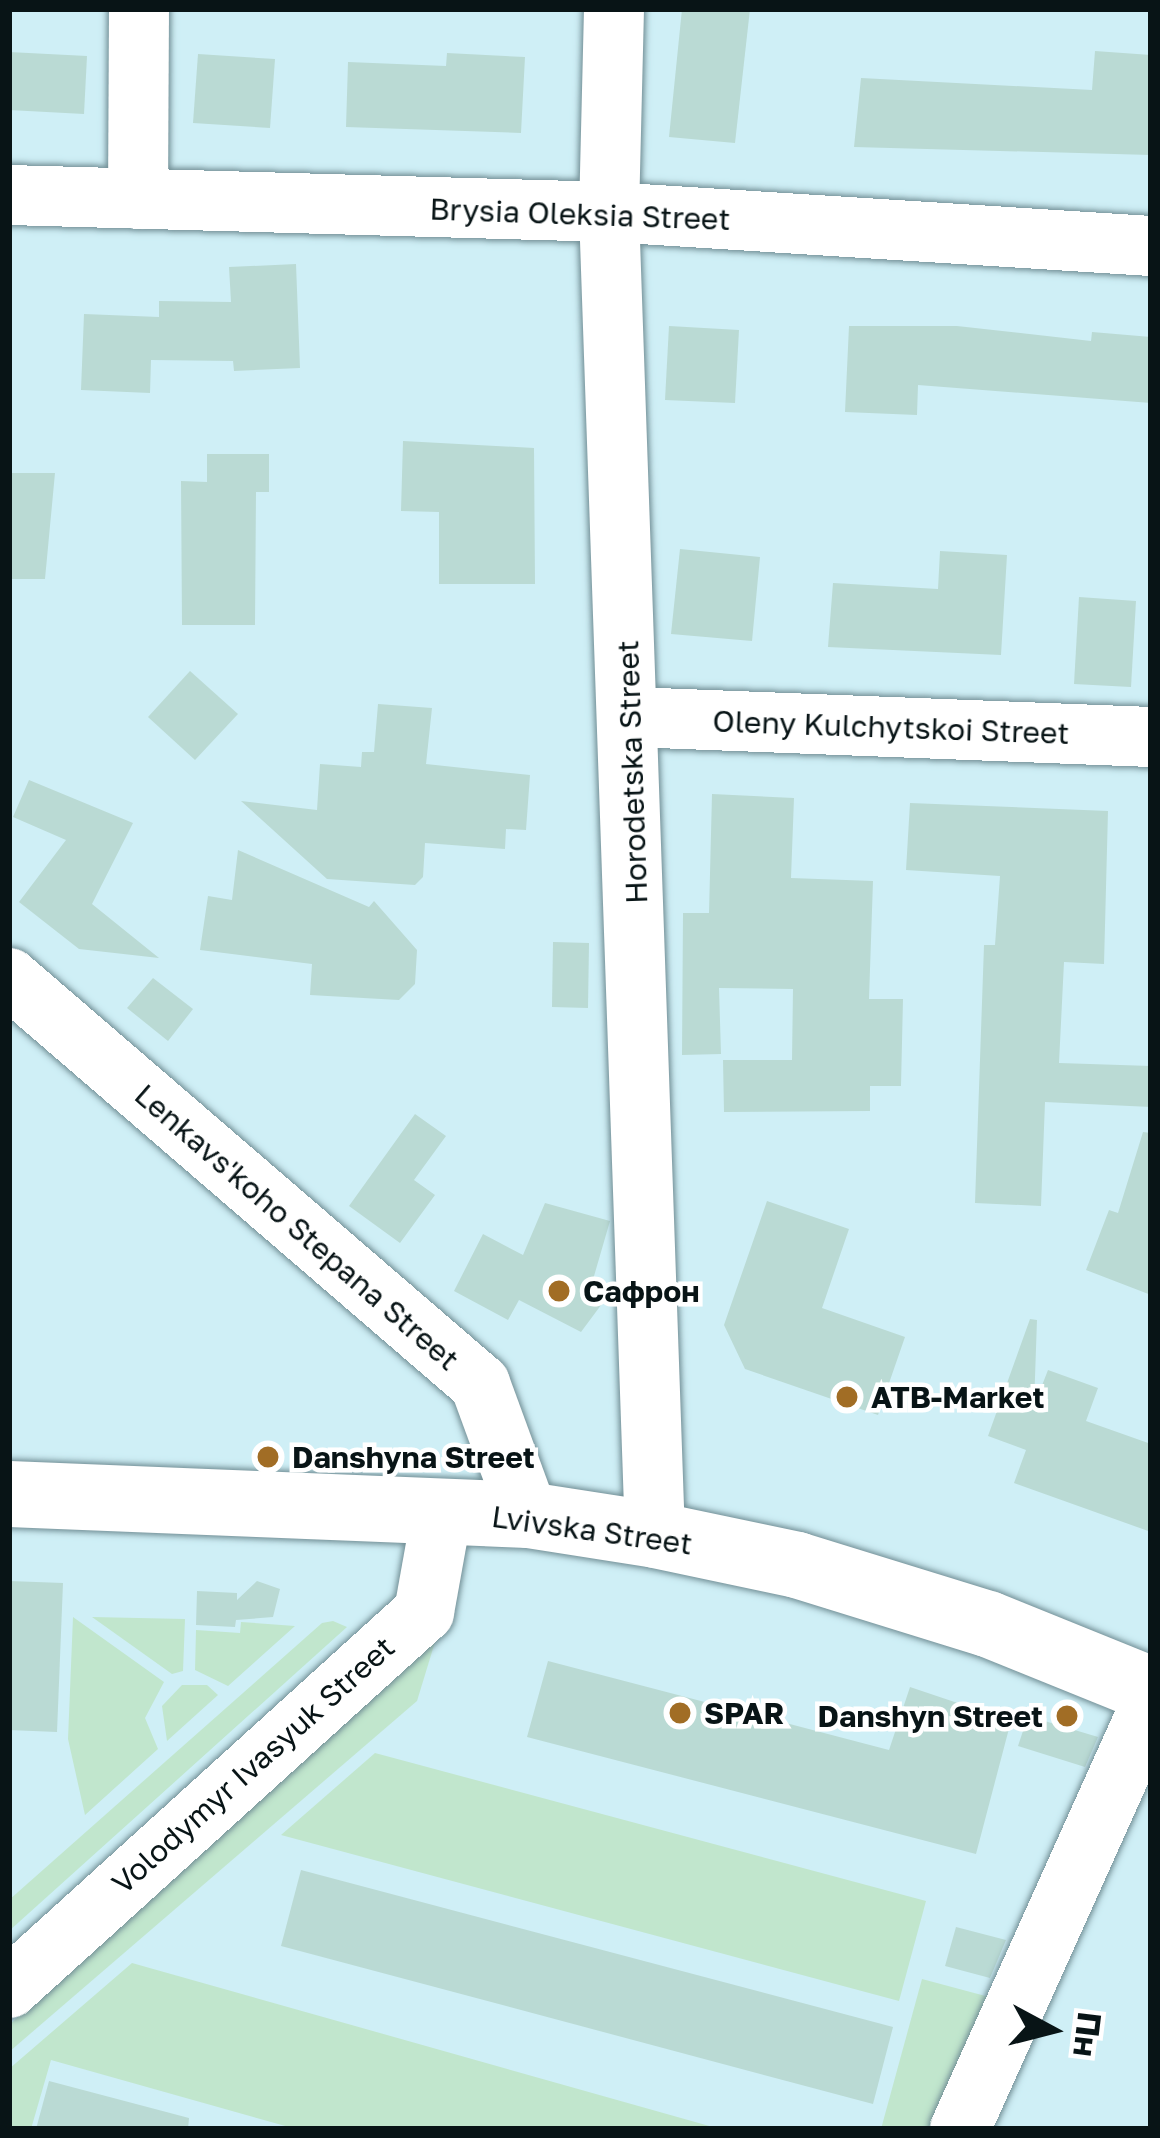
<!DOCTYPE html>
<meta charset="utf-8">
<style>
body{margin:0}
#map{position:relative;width:1160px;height:2138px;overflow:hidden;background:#cfeff6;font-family:"Golos Text",sans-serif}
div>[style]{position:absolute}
.green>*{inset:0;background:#c1e6cd}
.building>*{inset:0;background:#badad4}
.roads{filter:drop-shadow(0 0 3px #718e95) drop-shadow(0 0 3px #718e95)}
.minor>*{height:60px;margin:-30px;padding:0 30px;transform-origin:30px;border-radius:30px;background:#fff}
.major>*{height:66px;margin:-33px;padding:0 33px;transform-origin:33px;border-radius:33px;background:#fff}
.dots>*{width:33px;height:33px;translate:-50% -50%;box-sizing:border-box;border:6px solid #fff;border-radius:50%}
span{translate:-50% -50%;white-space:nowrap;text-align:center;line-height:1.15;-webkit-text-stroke:9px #fff;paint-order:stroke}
.street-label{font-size:30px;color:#081416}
.poi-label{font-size:30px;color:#081416;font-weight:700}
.left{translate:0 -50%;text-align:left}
.right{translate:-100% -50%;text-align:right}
.frame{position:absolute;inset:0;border:12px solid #081416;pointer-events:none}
.north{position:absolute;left:992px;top:1970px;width:120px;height:120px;-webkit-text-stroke:9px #fff;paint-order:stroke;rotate:97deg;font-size:33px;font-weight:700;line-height:48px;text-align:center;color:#081416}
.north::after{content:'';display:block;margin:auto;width:42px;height:54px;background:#081416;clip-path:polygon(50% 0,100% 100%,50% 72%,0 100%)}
</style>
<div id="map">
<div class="green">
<i style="clip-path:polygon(73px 1617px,164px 1682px,145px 1718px,158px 1749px,85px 1815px,68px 1739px)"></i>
<i style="clip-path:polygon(92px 1617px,185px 1619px,183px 1671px,172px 1674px)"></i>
<i style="clip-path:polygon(333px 1621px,347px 1627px,9px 1931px,9px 1900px,322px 1623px)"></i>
<i style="clip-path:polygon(241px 1622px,295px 1626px,228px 1686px,195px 1670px,196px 1630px,240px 1633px)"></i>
<i style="clip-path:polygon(435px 1642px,417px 1701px,9px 2052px,9px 2025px)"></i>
<i style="clip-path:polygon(182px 1685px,207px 1685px,218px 1695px,167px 1741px,162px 1706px)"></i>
<i style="clip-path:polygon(375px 1753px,926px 1901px,899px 2001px,281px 1835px)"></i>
<i style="clip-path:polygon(132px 1963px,720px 2129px,296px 2129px,51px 2060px,31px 2129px,9px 2129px,9px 2069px)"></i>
<i style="clip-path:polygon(922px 1979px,1004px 2001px,946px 2129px,881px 2129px)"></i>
</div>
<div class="building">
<i style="clip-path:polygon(682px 9px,750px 9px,735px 143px,669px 137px)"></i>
<i style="clip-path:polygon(1095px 51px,1151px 55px,1151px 155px,854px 147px,861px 78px,1092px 90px)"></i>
<i style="clip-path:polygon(9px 52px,87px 56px,84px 114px,9px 110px)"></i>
<i style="clip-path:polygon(447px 53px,525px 57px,521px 133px,346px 127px,348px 62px,446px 66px)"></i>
<i style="clip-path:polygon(198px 54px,275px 59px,270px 128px,193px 123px)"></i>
<i style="clip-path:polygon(296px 264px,300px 368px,234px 371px,233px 361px,151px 360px,150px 393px,81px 390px,84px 314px,159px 317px,159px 301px,231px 302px,229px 267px)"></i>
<i style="clip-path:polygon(669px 326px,739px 330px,735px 403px,665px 400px)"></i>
<i style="clip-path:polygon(849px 326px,957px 326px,1091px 341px,1092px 332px,1151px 337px,1151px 403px,918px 385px,917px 415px,845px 412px)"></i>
<i style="clip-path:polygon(403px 441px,534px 448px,535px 584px,439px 584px,439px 512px,401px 511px)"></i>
<i style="clip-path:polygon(207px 454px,269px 454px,269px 492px,256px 492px,255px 625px,182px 625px,181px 481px,207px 482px)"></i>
<i style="clip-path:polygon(9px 473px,55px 473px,45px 579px,9px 579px)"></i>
<i style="clip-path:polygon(680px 549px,760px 557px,752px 641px,671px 634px)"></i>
<i style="clip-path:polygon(940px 551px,1007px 555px,1001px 655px,828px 647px,833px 583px,938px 589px)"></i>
<i style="clip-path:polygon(1079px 597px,1136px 601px,1131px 687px,1074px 684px)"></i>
<i style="clip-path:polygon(190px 671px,238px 714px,195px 760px,148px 717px)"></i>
<i style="clip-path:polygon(378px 704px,432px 708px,426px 764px,530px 775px,526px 830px,506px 829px,505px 849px,425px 843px,423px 877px,415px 885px,327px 879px,241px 801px,317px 810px,320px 764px,361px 767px,362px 752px,374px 752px)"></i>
<i style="clip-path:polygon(29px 780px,133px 823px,92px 904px,159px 958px,79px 949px,19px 902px,66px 840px,13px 817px)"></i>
<i style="clip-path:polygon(712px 794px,794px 798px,791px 878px,873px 881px,869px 999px,903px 999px,901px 1086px,870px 1086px,870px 1111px,724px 1112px,723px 1060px,792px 1060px,793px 989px,719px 988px,721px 1054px,682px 1055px,683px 913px,709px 913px)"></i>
<i style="clip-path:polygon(910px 803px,1108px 811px,1104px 964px,1064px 962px,1059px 1063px,1151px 1066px,1151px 1107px,1045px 1102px,1041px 1206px,975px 1203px,984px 945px,995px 945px,1000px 876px,906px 870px)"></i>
<i style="clip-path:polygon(238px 850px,369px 907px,374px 901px,417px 950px,415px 984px,399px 1000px,310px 995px,312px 964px,200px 950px,208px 896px,232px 900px)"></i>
<i style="clip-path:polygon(553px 942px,589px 943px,588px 1008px,552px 1007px)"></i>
<i style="clip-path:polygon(153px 978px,193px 1009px,168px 1041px,127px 1008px)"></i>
<i style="clip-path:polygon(415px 1114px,446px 1136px,414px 1180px,435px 1195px,400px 1243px,349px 1206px)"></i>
<i style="clip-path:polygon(1143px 1132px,1151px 1133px,1151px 1295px,1086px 1270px,1109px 1210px,1118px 1213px)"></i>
<i style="clip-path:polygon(767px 1201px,849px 1229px,822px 1308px,905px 1337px,878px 1415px,745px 1369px,724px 1325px)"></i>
<i style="clip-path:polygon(545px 1203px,610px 1221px,592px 1283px,610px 1293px,581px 1332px,519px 1300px,508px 1320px,454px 1291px,483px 1234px,523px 1255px)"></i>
<i style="clip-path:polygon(1030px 1319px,1037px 1320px,1034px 1406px,1048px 1370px,1098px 1388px,1086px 1421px,1151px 1444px,1151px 1532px,1014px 1483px,1026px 1450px,988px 1436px)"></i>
<i style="clip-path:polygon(9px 1581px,63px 1583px,57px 1732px,9px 1730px)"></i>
<i style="clip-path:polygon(257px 1581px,280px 1589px,273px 1617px,236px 1620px,235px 1627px,196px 1625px,197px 1591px,237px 1593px,237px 1600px)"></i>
<i style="clip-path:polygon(548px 1661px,889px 1750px,910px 1687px,1011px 1721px,976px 1854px,527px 1737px)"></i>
<i style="clip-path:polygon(1028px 1716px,1098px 1737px,1085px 1767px,1018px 1746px)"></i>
<i style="clip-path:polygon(301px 1870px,893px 2027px,873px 2104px,281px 1946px)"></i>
<i style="clip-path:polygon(956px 1927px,1006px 1940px,990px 1978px,945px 1966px)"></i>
<i style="clip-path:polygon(49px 2081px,189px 2118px,188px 2129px,36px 2129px)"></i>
</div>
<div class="roads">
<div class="minor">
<i style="left:614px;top:9px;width:203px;rotate:91.4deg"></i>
<i style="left:609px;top:212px;width:1324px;rotate:88.01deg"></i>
<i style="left:9px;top:195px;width:600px;rotate:1.62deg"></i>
<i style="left:609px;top:212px;width:543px;rotate:3.59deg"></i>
<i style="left:138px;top:199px;width:190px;rotate:-89.7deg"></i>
<i style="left:631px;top:717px;width:520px;rotate:2.2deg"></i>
<i style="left:9px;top:978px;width:622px;rotate:40.76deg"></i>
<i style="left:480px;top:1384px;width:140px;rotate:69.9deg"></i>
<i style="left:9px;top:1988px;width:560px;rotate:-42.18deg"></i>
<i style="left:424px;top:1612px;width:102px;rotate:-79.8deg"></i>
<i style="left:960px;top:2129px;width:466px;rotate:-65.8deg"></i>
</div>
<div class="major">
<i style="left:9px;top:1494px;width:519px;rotate:2.32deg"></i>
<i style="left:528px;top:1515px;width:129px;rotate:8.9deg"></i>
<i style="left:655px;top:1535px;width:145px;rotate:11.9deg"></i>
<i style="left:797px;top:1565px;width:200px;rotate:17.2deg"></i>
<i style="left:988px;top:1624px;width:176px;rotate:22deg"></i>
</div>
</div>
<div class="dots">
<i style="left:559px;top:1291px;background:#a16d25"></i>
<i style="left:847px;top:1397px;background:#a16d25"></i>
<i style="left:268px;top:1457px;background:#a16d25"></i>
<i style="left:680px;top:1713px;background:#a16d25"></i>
<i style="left:1067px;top:1716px;background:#a16d25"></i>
</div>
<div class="street-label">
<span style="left:580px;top:214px;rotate:2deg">Brysia Oleksia Street</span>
<span style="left:891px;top:727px;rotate:2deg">Oleny Kulchytskoi Street</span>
<span style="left:632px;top:772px;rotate:-92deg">Horodetska Street</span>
<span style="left:297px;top:1227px;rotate:41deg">Lenkavsʹkoho Stepana Street</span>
<span style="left:592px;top:1530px;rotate:8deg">Lvivska Street</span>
<span style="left:253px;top:1765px;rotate:-42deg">Volodymyr Ivasyuk Street</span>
</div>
<div class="poi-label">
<span class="left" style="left:583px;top:1291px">Сафрон</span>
<span class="left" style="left:871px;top:1397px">ATB-Market</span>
<span class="left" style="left:292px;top:1457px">Danshyna Street</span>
<span class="left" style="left:704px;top:1713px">SPAR</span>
<span class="right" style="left:1043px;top:1716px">Danshyn Street</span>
</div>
<div class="frame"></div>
<div class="north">Пн</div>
</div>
